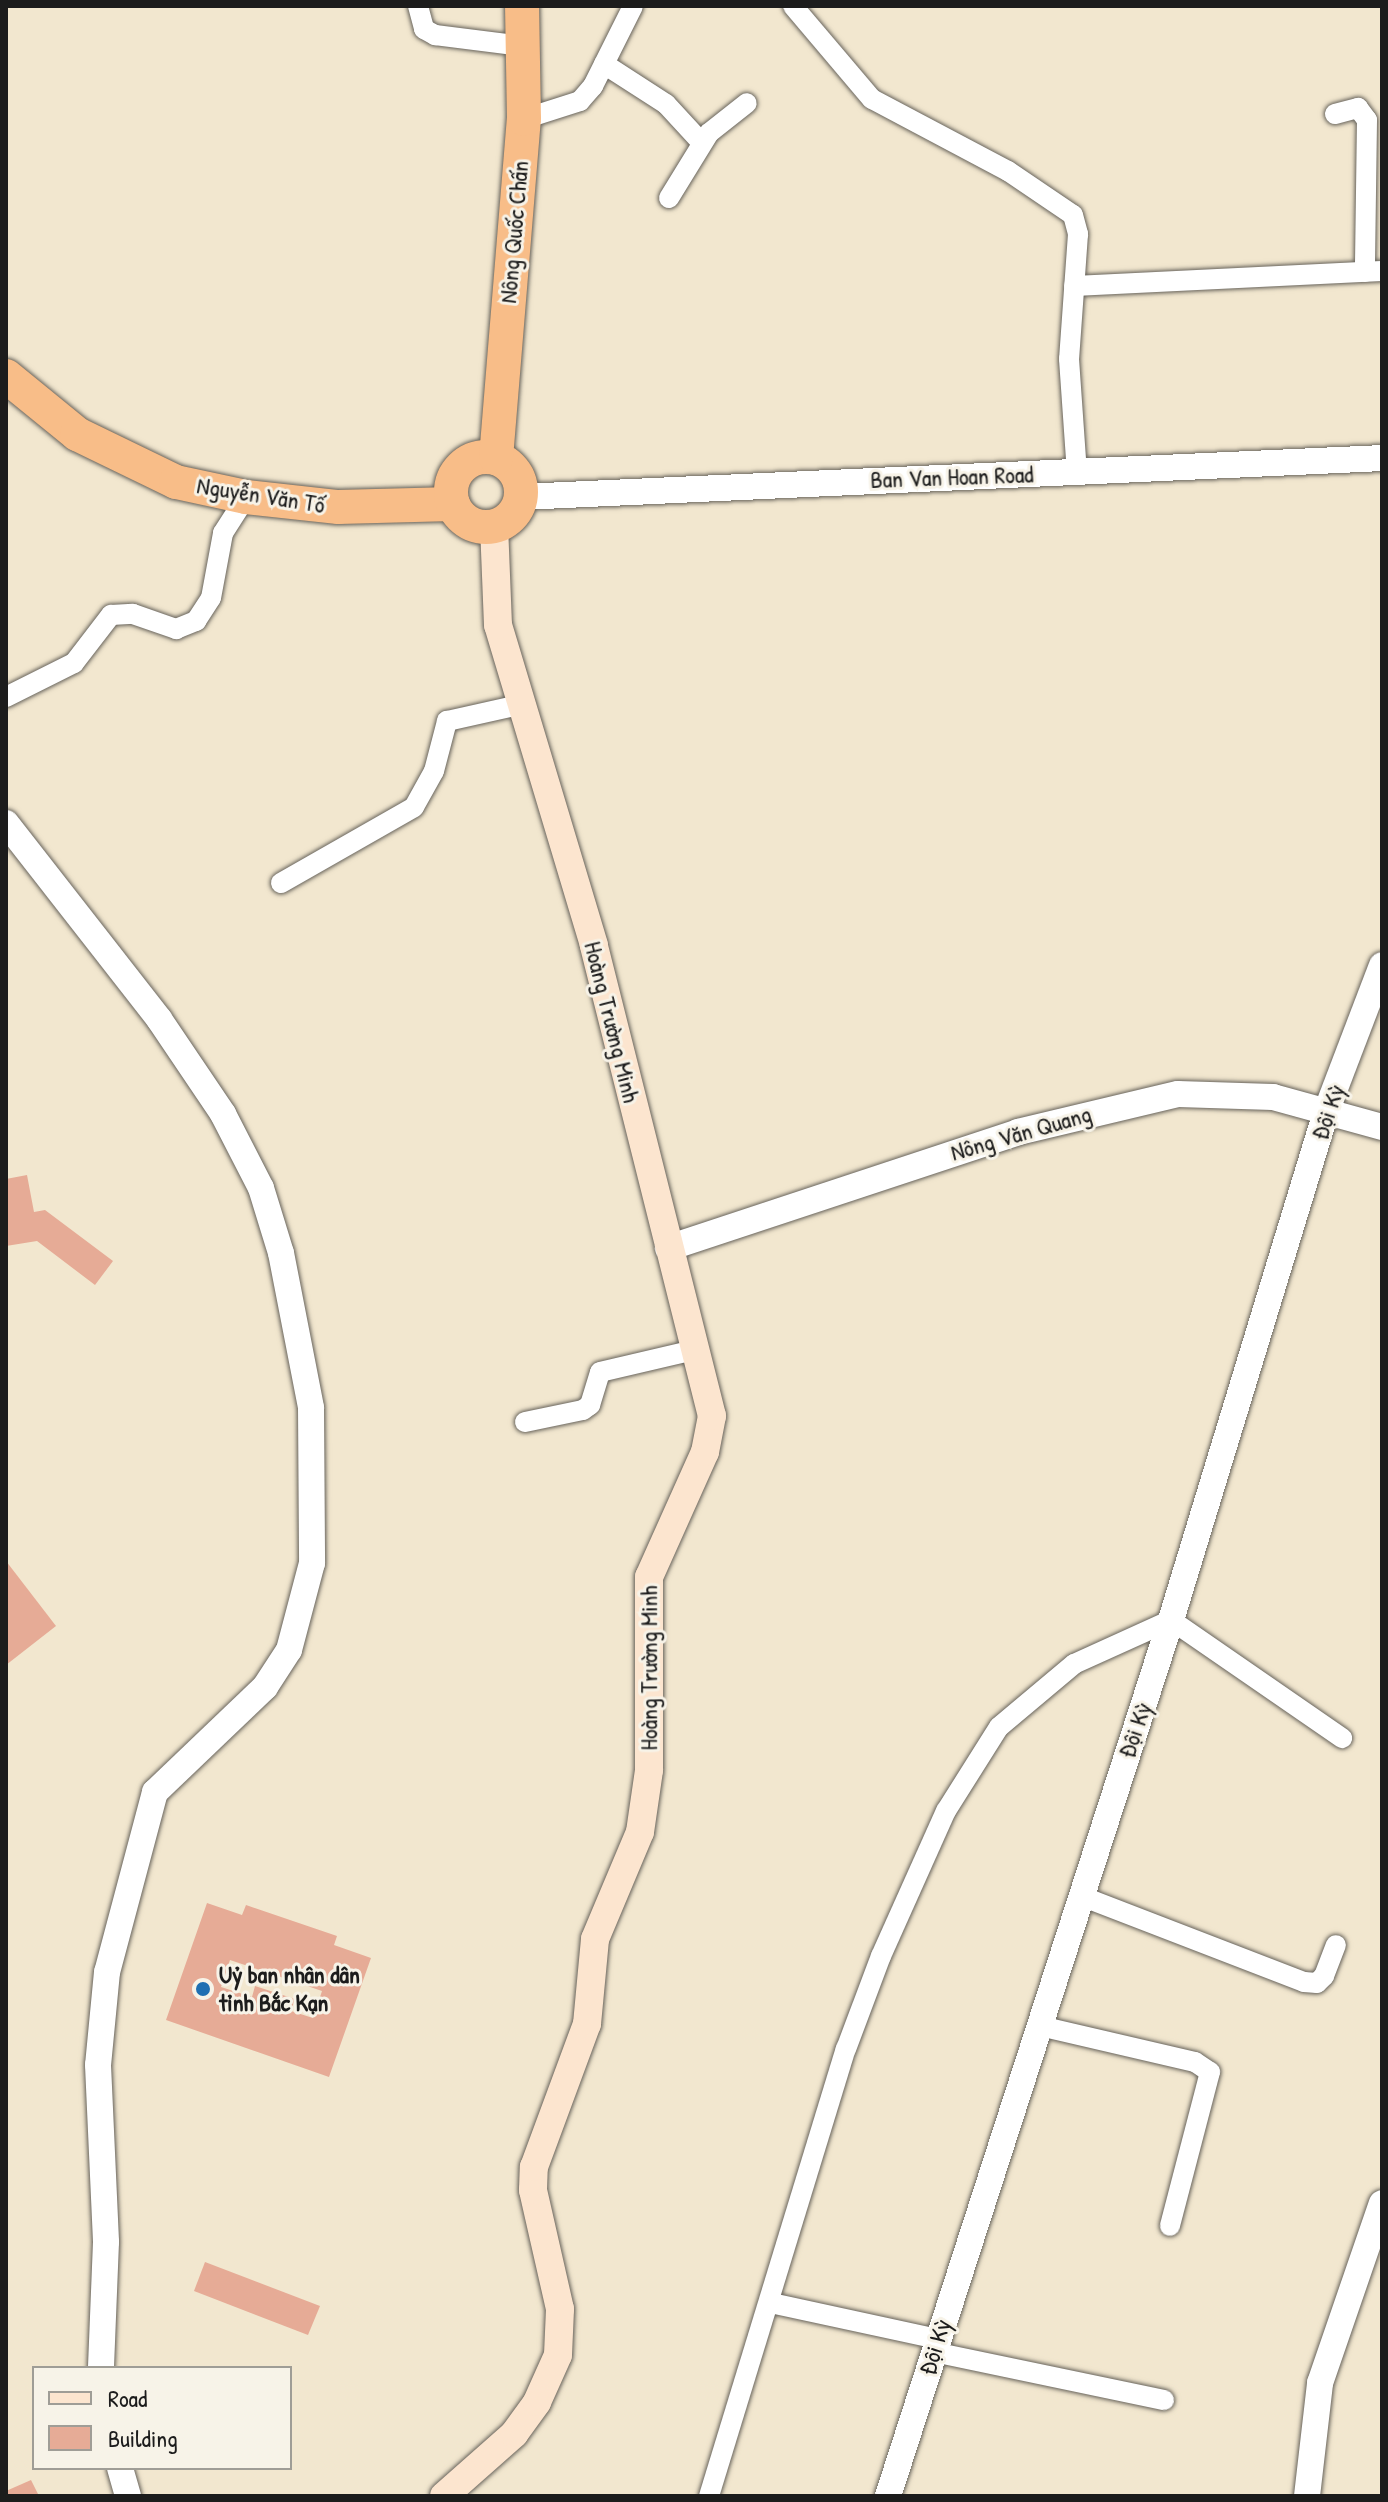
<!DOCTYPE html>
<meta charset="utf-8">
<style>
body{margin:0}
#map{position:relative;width:1388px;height:2502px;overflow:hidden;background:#f2e7cf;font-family:"Patrick Hand",sans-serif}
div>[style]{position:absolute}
.building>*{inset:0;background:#e6ab96}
.roads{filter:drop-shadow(0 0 2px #67635b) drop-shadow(0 0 2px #67635b)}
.minor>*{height:20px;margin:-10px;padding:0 10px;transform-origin:10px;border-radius:10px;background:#fff}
.tertiary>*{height:26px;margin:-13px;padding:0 13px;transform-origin:13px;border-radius:13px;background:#fff}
.secondary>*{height:28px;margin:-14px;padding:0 14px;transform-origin:14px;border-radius:14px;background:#fce5cf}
.trunk>*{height:34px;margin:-17px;padding:0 17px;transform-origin:17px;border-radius:17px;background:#f8bd88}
.trunk>.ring{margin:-17px;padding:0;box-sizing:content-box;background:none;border:34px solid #f8bd88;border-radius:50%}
.dots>*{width:22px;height:22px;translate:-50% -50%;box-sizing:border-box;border:4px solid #f7f3e8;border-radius:50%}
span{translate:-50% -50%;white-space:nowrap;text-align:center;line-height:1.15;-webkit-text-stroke:6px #f7f3e8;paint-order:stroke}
.street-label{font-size:24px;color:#1c1c1c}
.poi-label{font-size:24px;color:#1c1c1c;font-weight:700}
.left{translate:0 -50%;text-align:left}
.frame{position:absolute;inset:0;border:8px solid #1c1c1c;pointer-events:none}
.legend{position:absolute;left:32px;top:2366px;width:260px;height:104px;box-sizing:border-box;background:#f7f3e8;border:2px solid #9f9d96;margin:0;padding:10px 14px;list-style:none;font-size:24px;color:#1c1c1c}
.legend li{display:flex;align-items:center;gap:16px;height:40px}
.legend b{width:40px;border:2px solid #9f9d96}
</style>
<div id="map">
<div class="building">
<i style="clip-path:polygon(27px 1175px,34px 1212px,45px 1210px,113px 1261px,95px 1285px,37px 1241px,6px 1246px,6px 1179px)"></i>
<i style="clip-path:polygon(6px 1561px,56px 1626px,6px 1665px)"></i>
<i style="clip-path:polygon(evenodd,207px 1903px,242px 1915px,246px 1905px,337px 1936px,334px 1945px,371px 1958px,329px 2077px,166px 2020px,207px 1903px,230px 1960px,322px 1991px,313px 2018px,291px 2011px,295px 1999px,255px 1986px,252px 1997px,221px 1987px,230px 1960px)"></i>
<i style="clip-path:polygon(205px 2262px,320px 2306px,308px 2335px,194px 2291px)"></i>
<i style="clip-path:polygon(31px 2480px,39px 2496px,8px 2496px,6px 2491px)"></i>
</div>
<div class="roads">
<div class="minor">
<i style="left:418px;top:6px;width:24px;rotate:75deg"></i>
<i style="left:424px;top:29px;width:13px;rotate:29deg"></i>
<i style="left:435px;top:35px;width:88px;rotate:7.2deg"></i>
<i style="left:793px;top:6px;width:122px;rotate:49.7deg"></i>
<i style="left:872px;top:99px;width:154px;rotate:27.9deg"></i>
<i style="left:1008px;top:171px;width:78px;rotate:34.1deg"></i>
<i style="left:1073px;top:215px;width:20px;rotate:75deg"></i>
<i style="left:1078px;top:234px;width:125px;rotate:94.1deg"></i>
<i style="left:1069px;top:359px;width:113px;rotate:86deg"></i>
<i style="left:604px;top:64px;width:74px;rotate:32.8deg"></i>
<i style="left:666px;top:104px;width:53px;rotate:47.3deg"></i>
<i style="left:1335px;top:114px;width:24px;rotate:-15deg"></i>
<i style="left:1358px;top:108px;width:15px;rotate:53deg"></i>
<i style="left:1367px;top:120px;width:152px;rotate:90.8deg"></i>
<i style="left:524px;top:119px;width:59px;rotate:-17.8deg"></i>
<i style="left:580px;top:101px;width:20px;rotate:-49deg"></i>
<i style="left:593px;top:86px;width:89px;rotate:-63.4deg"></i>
<i style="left:669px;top:198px;width:76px;rotate:-58.4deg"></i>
<i style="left:709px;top:133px;width:48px;rotate:-38.3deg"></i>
<i style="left:1074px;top:286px;width:308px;rotate:-2.8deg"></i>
<i style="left:6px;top:697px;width:76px;rotate:-26.6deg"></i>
<i style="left:74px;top:663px;width:61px;rotate:-52.4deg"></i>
<i style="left:111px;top:615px;width:22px;rotate:-3deg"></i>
<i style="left:133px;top:614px;width:46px;rotate:19.2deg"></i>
<i style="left:176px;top:629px;width:22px;rotate:-22deg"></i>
<i style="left:196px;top:621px;width:27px;rotate:-57deg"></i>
<i style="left:211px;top:598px;width:66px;rotate:-79.5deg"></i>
<i style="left:223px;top:533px;width:43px;rotate:-57.4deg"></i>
<i style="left:281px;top:883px;width:153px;rotate:-29.7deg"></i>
<i style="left:414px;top:807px;width:41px;rotate:-60.9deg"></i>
<i style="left:434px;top:771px;width:52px;rotate:-75.4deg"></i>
<i style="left:447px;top:721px;width:74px;rotate:-12.5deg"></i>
<i style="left:525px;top:1422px;width:59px;rotate:-11.7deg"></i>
<i style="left:583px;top:1410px;width:9px;rotate:-36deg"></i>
<i style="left:590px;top:1405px;width:34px;rotate:-73deg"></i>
<i style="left:600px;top:1372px;width:101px;rotate:-13.2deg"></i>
<i style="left:1081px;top:1896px;width:239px;rotate:21.1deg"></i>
<i style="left:1304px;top:1982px;width:13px;rotate:4deg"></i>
<i style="left:1317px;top:1983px;width:10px;rotate:-45deg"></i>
<i style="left:1324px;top:1976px;width:33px;rotate:-69deg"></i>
<i style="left:1040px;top:2026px;width:159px;rotate:13.1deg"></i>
<i style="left:1195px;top:2062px;width:18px;rotate:34deg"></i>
<i style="left:1210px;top:2072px;width:159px;rotate:104.6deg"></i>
<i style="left:771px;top:2303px;width:171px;rotate:12.2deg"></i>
<i style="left:934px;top:2352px;width:235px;rotate:11.8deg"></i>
<i style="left:709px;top:2496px;width:468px;rotate:-73deg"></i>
<i style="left:846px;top:2049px;width:99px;rotate:-69.4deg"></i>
<i style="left:881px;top:1956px;width:159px;rotate:-65.9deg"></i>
<i style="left:946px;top:1811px;width:99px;rotate:-57.8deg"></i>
<i style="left:999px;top:1727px;width:98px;rotate:-40deg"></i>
<i style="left:1074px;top:1664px;width:107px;rotate:-24.4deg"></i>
<i style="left:1171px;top:1620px;width:208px;rotate:34.6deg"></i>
</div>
<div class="tertiary">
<i style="left:521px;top:497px;width:862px;rotate:-2.59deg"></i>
<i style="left:6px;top:823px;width:249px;rotate:52deg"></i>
<i style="left:159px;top:1019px;width:115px;rotate:56deg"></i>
<i style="left:223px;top:1114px;width:83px;rotate:62.8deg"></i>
<i style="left:261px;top:1188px;width:68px;rotate:72.9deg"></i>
<i style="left:281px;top:1253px;width:158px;rotate:79deg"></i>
<i style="left:311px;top:1408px;width:155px;rotate:89.6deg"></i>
<i style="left:312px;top:1563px;width:90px;rotate:104.8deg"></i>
<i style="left:289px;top:1650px;width:44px;rotate:123deg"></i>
<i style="left:265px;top:1687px;width:152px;rotate:136.3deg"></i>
<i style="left:155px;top:1792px;width:186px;rotate:104.9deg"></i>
<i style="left:107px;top:1972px;width:93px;rotate:95.5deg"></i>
<i style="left:98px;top:2065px;width:177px;rotate:87.4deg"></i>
<i style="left:106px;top:2242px;width:126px;rotate:92.3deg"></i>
<i style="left:668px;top:1248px;width:369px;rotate:-18.3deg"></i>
<i style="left:1018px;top:1132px;width:164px;rotate:-13.4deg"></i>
<i style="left:1178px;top:1094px;width:95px;rotate:1.8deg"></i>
<i style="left:1273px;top:1097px;width:113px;rotate:15.4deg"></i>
<i style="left:120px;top:2468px;width:29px;rotate:74deg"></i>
<i style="left:888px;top:2496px;width:921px;rotate:-72.1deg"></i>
<i style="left:1171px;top:1620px;width:531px;rotate:-73.03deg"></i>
<i style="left:1326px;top:1112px;width:157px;rotate:-69.1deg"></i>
<i style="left:1307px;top:2496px;width:114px;rotate:-83.4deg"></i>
<i style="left:1320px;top:2383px;width:190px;rotate:-71deg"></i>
</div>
<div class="secondary">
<i style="left:444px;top:2496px;width:94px;rotate:-41.5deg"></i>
<i style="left:514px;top:2434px;width:39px;rotate:-54deg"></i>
<i style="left:537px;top:2402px;width:51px;rotate:-65.9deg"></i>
<i style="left:558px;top:2355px;width:46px;rotate:-87.5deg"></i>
<i style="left:560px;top:2309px;width:122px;rotate:-102.8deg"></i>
<i style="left:533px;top:2190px;width:23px;rotate:-88deg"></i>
<i style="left:534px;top:2167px;width:153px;rotate:-69.7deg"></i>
<i style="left:587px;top:2024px;width:85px;rotate:-84.6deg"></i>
<i style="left:595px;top:1939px;width:116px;rotate:-67.2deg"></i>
<i style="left:640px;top:1832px;width:63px;rotate:-81.7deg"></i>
<i style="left:649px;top:1770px;width:193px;rotate:-90deg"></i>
<i style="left:649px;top:1577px;width:137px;rotate:-65.9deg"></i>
<i style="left:705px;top:1452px;width:37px;rotate:-79deg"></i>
<i style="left:712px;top:1416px;width:486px;rotate:-104.1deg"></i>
<i style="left:594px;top:945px;width:334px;rotate:-106.7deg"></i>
<i style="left:498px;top:625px;width:98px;rotate:-92.3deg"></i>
</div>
<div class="trunk">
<i style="left:6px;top:376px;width:92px;rotate:39.2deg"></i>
<i style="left:77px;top:434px;width:110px;rotate:25.9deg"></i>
<i style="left:176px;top:482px;width:72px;rotate:12.1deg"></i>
<i style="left:246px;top:497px;width:93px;rotate:6.2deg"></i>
<i style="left:338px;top:507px;width:115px;rotate:-1.5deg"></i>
<i class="ring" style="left:451px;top:457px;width:36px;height:36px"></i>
<i style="left:496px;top:458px;width:340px;rotate:-85.3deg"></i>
<i style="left:524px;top:119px;width:113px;rotate:-91deg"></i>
</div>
</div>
<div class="dots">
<i style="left:203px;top:1989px;background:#1f6fb2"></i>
</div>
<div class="street-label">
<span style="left:514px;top:232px;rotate:-85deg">Nông Quốc Chấn</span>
<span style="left:952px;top:477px;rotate:-2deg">Ban Van Hoan Road</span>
<span style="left:261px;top:495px;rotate:9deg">Nguyễn Văn Tố</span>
<span style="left:612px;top:1022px;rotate:76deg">Hoàng Trường Minh</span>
<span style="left:1328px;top:1112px;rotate:-71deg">Đội Kỳ</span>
<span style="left:1021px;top:1133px;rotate:-16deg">Nông Văn Quang</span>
<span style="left:649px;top:1668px;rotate:-90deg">Hoàng Trường Minh</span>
<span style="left:1135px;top:1730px;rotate:-71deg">Đội Kỳ</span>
<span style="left:935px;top:2347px;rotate:-73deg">Đội Kỳ</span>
</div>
<div class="poi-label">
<span class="left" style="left:219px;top:1989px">Uỷ ban nhân dân<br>tỉnh Bắc Kạn</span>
</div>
<div class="frame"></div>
<ul class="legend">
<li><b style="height:10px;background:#fce5cf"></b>Road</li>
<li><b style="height:22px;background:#e6ab96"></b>Building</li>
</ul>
</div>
